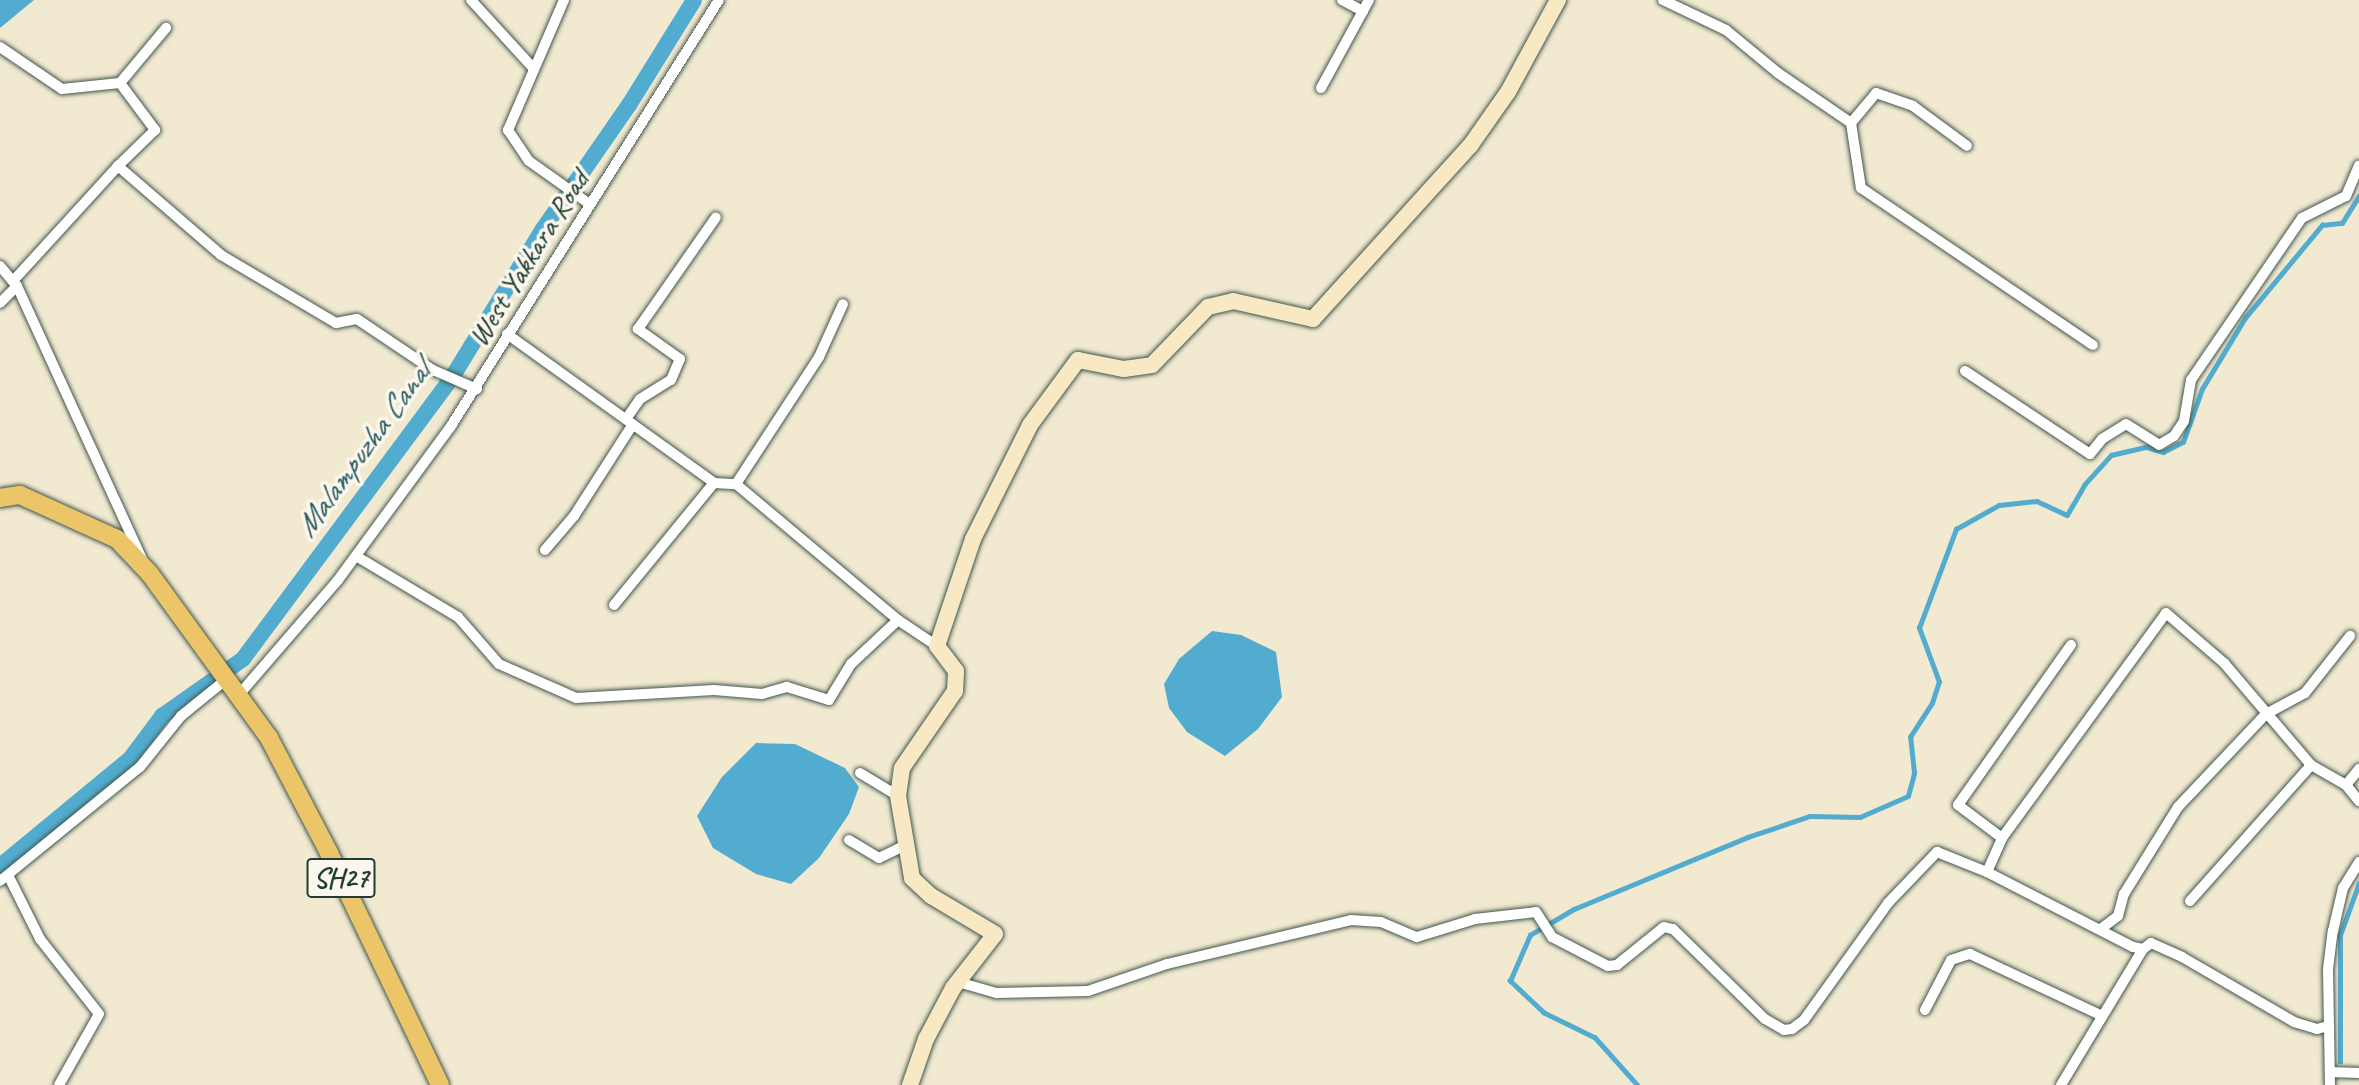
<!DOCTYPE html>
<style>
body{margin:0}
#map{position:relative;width:2359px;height:1085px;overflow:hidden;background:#f2e9d1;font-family:Caveat,sans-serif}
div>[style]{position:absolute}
.water>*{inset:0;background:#52accf}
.stream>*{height:4.5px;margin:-2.25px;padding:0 2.25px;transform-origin:2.25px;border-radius:2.25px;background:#52accf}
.canal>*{height:16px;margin:-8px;padding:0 8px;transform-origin:8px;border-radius:8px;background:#52accf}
.roads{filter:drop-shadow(0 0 2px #3f574c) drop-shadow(0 0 2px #3f574c)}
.street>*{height:10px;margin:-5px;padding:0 5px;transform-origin:5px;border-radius:5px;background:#fff}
.secondary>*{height:16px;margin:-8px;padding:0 8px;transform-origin:8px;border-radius:8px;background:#f8e8c3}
.primary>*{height:18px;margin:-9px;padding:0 9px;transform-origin:9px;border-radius:9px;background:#edc569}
span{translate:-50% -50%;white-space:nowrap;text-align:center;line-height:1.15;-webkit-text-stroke:7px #fbf7ec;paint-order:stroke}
.shield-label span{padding:2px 5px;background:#fbf7ec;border:2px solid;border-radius:5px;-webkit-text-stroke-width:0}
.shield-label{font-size:28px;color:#1f3d34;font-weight:700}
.street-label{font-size:30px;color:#1f3d34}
.water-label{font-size:32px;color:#2e5e62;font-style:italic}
</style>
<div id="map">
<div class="water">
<i style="clip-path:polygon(0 0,34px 0,0 28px)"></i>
<i style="clip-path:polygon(1212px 631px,1241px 635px,1276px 652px,1282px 697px,1258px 729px,1225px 756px,1187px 732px,1169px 708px,1164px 684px,1179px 659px)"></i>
<i style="clip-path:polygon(756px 743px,795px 744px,845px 768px,859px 787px,849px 814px,819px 858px,791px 884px,756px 874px,713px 848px,697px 816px,722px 777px)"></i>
</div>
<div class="stream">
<i style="left:2340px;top:1062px;width:127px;rotate:-90deg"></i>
<i style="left:2340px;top:935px;width:55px;rotate:-69.9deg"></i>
<i style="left:1637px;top:1085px;width:63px;rotate:-131.8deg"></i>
<i style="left:1595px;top:1038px;width:57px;rotate:-153.9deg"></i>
<i style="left:1544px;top:1013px;width:47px;rotate:-136.7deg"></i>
<i style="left:1510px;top:981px;width:50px;rotate:-66.5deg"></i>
<i style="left:1530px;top:935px;width:51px;rotate:-30.6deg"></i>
<i style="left:1574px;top:909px;width:188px;rotate:-22.5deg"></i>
<i style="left:1748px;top:837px;width:65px;rotate:-18.7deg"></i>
<i style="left:1810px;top:816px;width:50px;rotate:1.1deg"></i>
<i style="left:1860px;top:817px;width:52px;rotate:-23.6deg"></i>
<i style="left:1908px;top:796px;width:24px;rotate:-75deg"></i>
<i style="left:1914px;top:773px;width:36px;rotate:-96deg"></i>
<i style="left:1910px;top:737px;width:40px;rotate:-57.1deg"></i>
<i style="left:1932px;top:703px;width:22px;rotate:-72deg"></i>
<i style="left:1939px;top:682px;width:58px;rotate:-110.3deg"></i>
<i style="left:1919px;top:628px;width:106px;rotate:-69.5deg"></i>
<i style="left:1956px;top:529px;width:49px;rotate:-29.2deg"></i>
<i style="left:1999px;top:505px;width:38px;rotate:-6deg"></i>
<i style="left:2037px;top:501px;width:33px;rotate:25deg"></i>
<i style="left:2067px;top:515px;width:34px;rotate:-60deg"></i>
<i style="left:2084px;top:485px;width:40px;rotate:-48deg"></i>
<i style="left:2111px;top:455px;width:37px;rotate:-13deg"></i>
<i style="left:2147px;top:447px;width:17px;rotate:17deg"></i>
<i style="left:2163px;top:452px;width:22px;rotate:-27deg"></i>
<i style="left:2183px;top:442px;width:56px;rotate:-70.3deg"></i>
<i style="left:2202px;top:389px;width:83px;rotate:-58.8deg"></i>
<i style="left:2245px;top:318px;width:121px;rotate:-50.4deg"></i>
<i style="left:2322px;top:225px;width:20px;rotate:-6deg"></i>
<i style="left:2342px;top:223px;width:32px;rotate:-58deg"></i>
</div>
<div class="canal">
<i style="left:0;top:866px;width:168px;rotate:-39.5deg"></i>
<i style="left:130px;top:759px;width:54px;rotate:-53.3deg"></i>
<i style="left:162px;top:716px;width:99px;rotate:-35.1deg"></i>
<i style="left:243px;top:659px;width:349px;rotate:-53.4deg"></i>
<i style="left:451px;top:379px;width:176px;rotate:-58.5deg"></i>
<i style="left:543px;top:229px;width:151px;rotate:-55.3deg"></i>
<i style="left:629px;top:105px;width:123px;rotate:-58.2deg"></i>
</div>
<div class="roads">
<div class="street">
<i style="left:471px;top:0;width:93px;rotate:47.6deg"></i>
<i style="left:564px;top:0;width:142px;rotate:113.3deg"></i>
<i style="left:508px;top:130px;width:37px;rotate:56deg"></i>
<i style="left:529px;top:161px;width:72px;rotate:35.4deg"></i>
<i style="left:1342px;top:0;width:24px;rotate:28deg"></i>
<i style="left:1663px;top:0;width:70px;rotate:25.5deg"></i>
<i style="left:1726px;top:30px;width:67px;rotate:39.6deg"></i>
<i style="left:1778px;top:73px;width:88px;rotate:34.4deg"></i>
<i style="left:1851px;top:123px;width:39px;rotate:-50deg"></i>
<i style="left:1876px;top:93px;width:39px;rotate:19deg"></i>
<i style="left:1913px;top:106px;width:67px;rotate:36.5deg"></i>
<i style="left:0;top:47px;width:75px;rotate:34.1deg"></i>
<i style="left:62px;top:89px;width:58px;rotate:-5.9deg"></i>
<i style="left:120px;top:83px;width:59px;rotate:53.3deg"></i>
<i style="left:155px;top:130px;width:52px;rotate:135.8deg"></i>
<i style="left:120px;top:83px;width:72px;rotate:-50.1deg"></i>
<i style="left:1321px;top:88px;width:100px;rotate:-61.4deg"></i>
<i style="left:1851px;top:123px;width:66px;rotate:81.3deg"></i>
<i style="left:1861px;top:188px;width:280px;rotate:34.1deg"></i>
<i style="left:0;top:266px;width:26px;rotate:50deg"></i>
<i style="left:17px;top:286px;width:300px;rotate:65.4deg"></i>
<i style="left:13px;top:281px;width:156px;rotate:-47.6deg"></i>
<i style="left:118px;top:166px;width:136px;rotate:40.8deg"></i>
<i style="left:221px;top:255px;width:134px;rotate:30.6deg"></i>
<i style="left:336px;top:323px;width:21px;rotate:-11deg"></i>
<i style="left:357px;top:319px;width:92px;rotate:33.9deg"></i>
<i style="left:433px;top:370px;width:48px;rotate:23.4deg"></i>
<i style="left:0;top:303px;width:24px;rotate:-45deg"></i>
<i style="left:507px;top:334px;width:255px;rotate:35.7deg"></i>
<i style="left:714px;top:483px;width:22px;rotate:3deg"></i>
<i style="left:736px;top:484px;width:212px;rotate:40deg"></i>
<i style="left:898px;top:620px;width:47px;rotate:33.7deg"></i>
<i style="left:1965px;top:371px;width:150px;rotate:33.6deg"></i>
<i style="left:2090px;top:454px;width:19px;rotate:-51deg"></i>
<i style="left:2102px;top:439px;width:28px;rotate:-32deg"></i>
<i style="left:2126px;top:424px;width:39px;rotate:32deg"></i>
<i style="left:2159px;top:445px;width:17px;rotate:-31deg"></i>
<i style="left:2174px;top:436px;width:18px;rotate:-56deg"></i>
<i style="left:2184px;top:421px;width:42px;rotate:-80.3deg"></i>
<i style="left:2191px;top:380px;width:196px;rotate:-55.6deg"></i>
<i style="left:2302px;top:218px;width:49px;rotate:-26.6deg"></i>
<i style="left:2346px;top:196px;width:33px;rotate:-67deg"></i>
<i style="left:626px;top:419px;width:24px;rotate:-55deg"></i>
<i style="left:640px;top:399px;width:36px;rotate:-32deg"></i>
<i style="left:671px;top:380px;width:23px;rotate:-67deg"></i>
<i style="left:680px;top:359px;width:52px;rotate:-144.5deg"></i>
<i style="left:638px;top:329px;width:136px;rotate:-55.1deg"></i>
<i style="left:736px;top:484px;width:152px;rotate:-56.8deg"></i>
<i style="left:819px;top:357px;width:58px;rotate:-65.6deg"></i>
<i style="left:545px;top:550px;width:45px;rotate:-49.5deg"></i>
<i style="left:574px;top:516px;width:109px;rotate:-57.3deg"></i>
<i style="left:356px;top:556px;width:119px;rotate:30.9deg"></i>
<i style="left:458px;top:617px;width:62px;rotate:48.9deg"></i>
<i style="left:499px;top:664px;width:84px;rotate:23.8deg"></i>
<i style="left:576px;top:698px;width:138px;rotate:-3.3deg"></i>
<i style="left:714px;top:690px;width:48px;rotate:4.8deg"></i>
<i style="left:762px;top:694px;width:26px;rotate:-16deg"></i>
<i style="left:787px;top:687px;width:44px;rotate:17.2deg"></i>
<i style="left:829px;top:700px;width:42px;rotate:-58.6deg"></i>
<i style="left:851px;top:664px;width:64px;rotate:-43.1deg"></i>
<i style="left:614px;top:605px;width:158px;rotate:-50.7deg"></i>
<i style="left:237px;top:697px;width:155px;rotate:-49.2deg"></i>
<i style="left:338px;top:580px;width:191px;rotate:-53.7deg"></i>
<i style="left:451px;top:426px;width:503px;rotate:-57.83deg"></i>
<i style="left:860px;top:773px;width:44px;rotate:31.2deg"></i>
<i style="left:2346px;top:785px;width:21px;rotate:-51deg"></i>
<i style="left:2002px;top:838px;width:55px;rotate:-143.1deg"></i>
<i style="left:1958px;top:805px;width:196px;rotate:-54.8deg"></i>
<i style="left:849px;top:840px;width:35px;rotate:31deg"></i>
<i style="left:879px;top:858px;width:28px;rotate:-26deg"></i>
<i style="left:1987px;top:872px;width:37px;rotate:-66deg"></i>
<i style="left:2002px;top:838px;width:278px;rotate:-53.9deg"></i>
<i style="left:2166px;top:613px;width:77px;rotate:40.8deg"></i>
<i style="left:2224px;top:663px;width:134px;rotate:49.5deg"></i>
<i style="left:2311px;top:765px;width:40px;rotate:29.7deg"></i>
<i style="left:2346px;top:785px;width:21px;rotate:51deg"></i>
<i style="left:8px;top:875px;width:72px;rotate:63.4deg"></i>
<i style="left:40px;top:939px;width:95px;rotate:51.8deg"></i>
<i style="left:99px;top:1014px;width:81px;rotate:119.4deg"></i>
<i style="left:0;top:881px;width:181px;rotate:-39.2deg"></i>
<i style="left:140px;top:767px;width:65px;rotate:-51.2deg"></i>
<i style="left:181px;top:716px;width:55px;rotate:-39.1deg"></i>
<i style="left:2190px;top:901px;width:182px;rotate:-48.3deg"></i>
<i style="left:2102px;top:928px;width:20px;rotate:-37deg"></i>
<i style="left:2118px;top:916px;width:23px;rotate:-75deg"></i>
<i style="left:2124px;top:894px;width:102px;rotate:-58.2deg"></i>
<i style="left:2178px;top:807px;width:128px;rotate:-46.6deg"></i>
<i style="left:2266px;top:714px;width:44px;rotate:-28.3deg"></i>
<i style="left:2305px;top:693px;width:73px;rotate:-51.7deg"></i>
<i style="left:958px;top:982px;width:40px;rotate:16deg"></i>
<i style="left:996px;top:993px;width:92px;rotate:-1.2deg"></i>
<i style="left:1088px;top:991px;width:83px;rotate:-18.9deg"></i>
<i style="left:1167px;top:964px;width:189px;rotate:-13.4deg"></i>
<i style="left:1351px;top:920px;width:30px;rotate:4deg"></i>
<i style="left:1381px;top:922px;width:39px;rotate:23deg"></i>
<i style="left:1417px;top:937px;width:61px;rotate:-17.2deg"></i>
<i style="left:1475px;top:919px;width:61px;rotate:-6.5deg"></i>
<i style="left:1536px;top:912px;width:30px;rotate:57deg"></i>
<i style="left:1552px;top:937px;width:63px;rotate:27.4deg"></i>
<i style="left:1608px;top:966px;width:9px;rotate:-6deg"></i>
<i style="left:1617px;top:965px;width:60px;rotate:-39deg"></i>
<i style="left:1664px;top:927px;width:9px;rotate:13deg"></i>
<i style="left:1673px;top:929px;width:129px;rotate:44.4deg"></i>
<i style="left:1765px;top:1019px;width:22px;rotate:30deg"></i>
<i style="left:1784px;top:1030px;width:8px;rotate:-7deg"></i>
<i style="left:1792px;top:1029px;width:15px;rotate:-37deg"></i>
<i style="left:1804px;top:1020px;width:144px;rotate:-54.3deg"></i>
<i style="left:1888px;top:903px;width:71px;rotate:-46.1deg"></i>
<i style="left:1937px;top:852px;width:54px;rotate:21.8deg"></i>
<i style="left:1987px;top:872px;width:164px;rotate:27.2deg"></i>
<i style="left:2133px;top:947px;width:10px;rotate:11deg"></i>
<i style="left:2143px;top:949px;width:10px;rotate:-37deg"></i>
<i style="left:2151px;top:943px;width:34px;rotate:24deg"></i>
<i style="left:2182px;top:957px;width:129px;rotate:30.1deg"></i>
<i style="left:2294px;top:1022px;width:24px;rotate:17deg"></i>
<i style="left:2317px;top:1029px;width:11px;rotate:-15deg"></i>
<i style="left:1925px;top:1010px;width:56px;rotate:-62.5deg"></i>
<i style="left:1951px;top:960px;width:20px;rotate:-18deg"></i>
<i style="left:1970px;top:954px;width:144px;rotate:25.1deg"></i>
<i style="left:2330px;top:1072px;width:29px;rotate:2deg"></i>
<i style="left:2061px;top:1085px;width:159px;rotate:-58.9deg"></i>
<i style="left:2330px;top:1085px;width:116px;rotate:-91deg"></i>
<i style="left:2328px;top:969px;width:38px;rotate:-83deg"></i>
<i style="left:2333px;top:931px;width:44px;rotate:-76.9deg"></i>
<i style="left:2343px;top:888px;width:31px;rotate:-58deg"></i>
</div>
<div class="secondary">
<i style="left:910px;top:1085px;width:49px;rotate:-70.8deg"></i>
<i style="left:926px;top:1039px;width:58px;rotate:-62.1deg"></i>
<i style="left:953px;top:988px;width:68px;rotate:-52.1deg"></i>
<i style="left:995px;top:934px;width:74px;rotate:-149.3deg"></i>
<i style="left:931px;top:896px;width:26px;rotate:-137deg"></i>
<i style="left:912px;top:878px;width:83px;rotate:-99.7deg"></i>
<i style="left:898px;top:796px;width:28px;rotate:-82deg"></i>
<i style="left:902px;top:768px;width:93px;rotate:-55.5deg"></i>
<i style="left:955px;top:691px;width:20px;rotate:-87deg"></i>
<i style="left:956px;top:671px;width:31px;rotate:-127deg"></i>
<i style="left:937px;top:646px;width:113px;rotate:-71.4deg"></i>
<i style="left:973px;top:539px;width:127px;rotate:-63.4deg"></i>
<i style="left:1030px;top:425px;width:81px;rotate:-53.6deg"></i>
<i style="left:1078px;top:360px;width:47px;rotate:11.1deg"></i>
<i style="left:1124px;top:369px;width:28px;rotate:-8deg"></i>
<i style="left:1152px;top:365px;width:81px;rotate:-46deg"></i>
<i style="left:1208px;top:307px;width:26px;rotate:-13deg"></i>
<i style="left:1233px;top:301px;width:82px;rotate:12.7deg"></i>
<i style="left:1313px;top:319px;width:234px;rotate:-47.8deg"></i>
<i style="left:1470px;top:146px;width:66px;rotate:-54.9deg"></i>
<i style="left:1508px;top:92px;width:105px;rotate:-61.5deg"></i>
</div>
<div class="primary">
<i style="left:0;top:498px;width:20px;rotate:-9deg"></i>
<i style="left:20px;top:495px;width:107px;rotate:24.4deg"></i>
<i style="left:117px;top:539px;width:48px;rotate:46.7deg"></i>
<i style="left:150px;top:574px;width:203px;rotate:54deg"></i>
<i style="left:269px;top:738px;width:130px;rotate:62.4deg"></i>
<i style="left:329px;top:853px;width:257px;rotate:64.4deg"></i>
</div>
</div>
<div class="shield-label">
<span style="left:341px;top:878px">SH27</span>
</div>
<div class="street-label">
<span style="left:528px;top:258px;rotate:-58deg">West Yakkara Road</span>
</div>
<div class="water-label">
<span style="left:363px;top:450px;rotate:-54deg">Malampuzha Canal</span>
</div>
</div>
